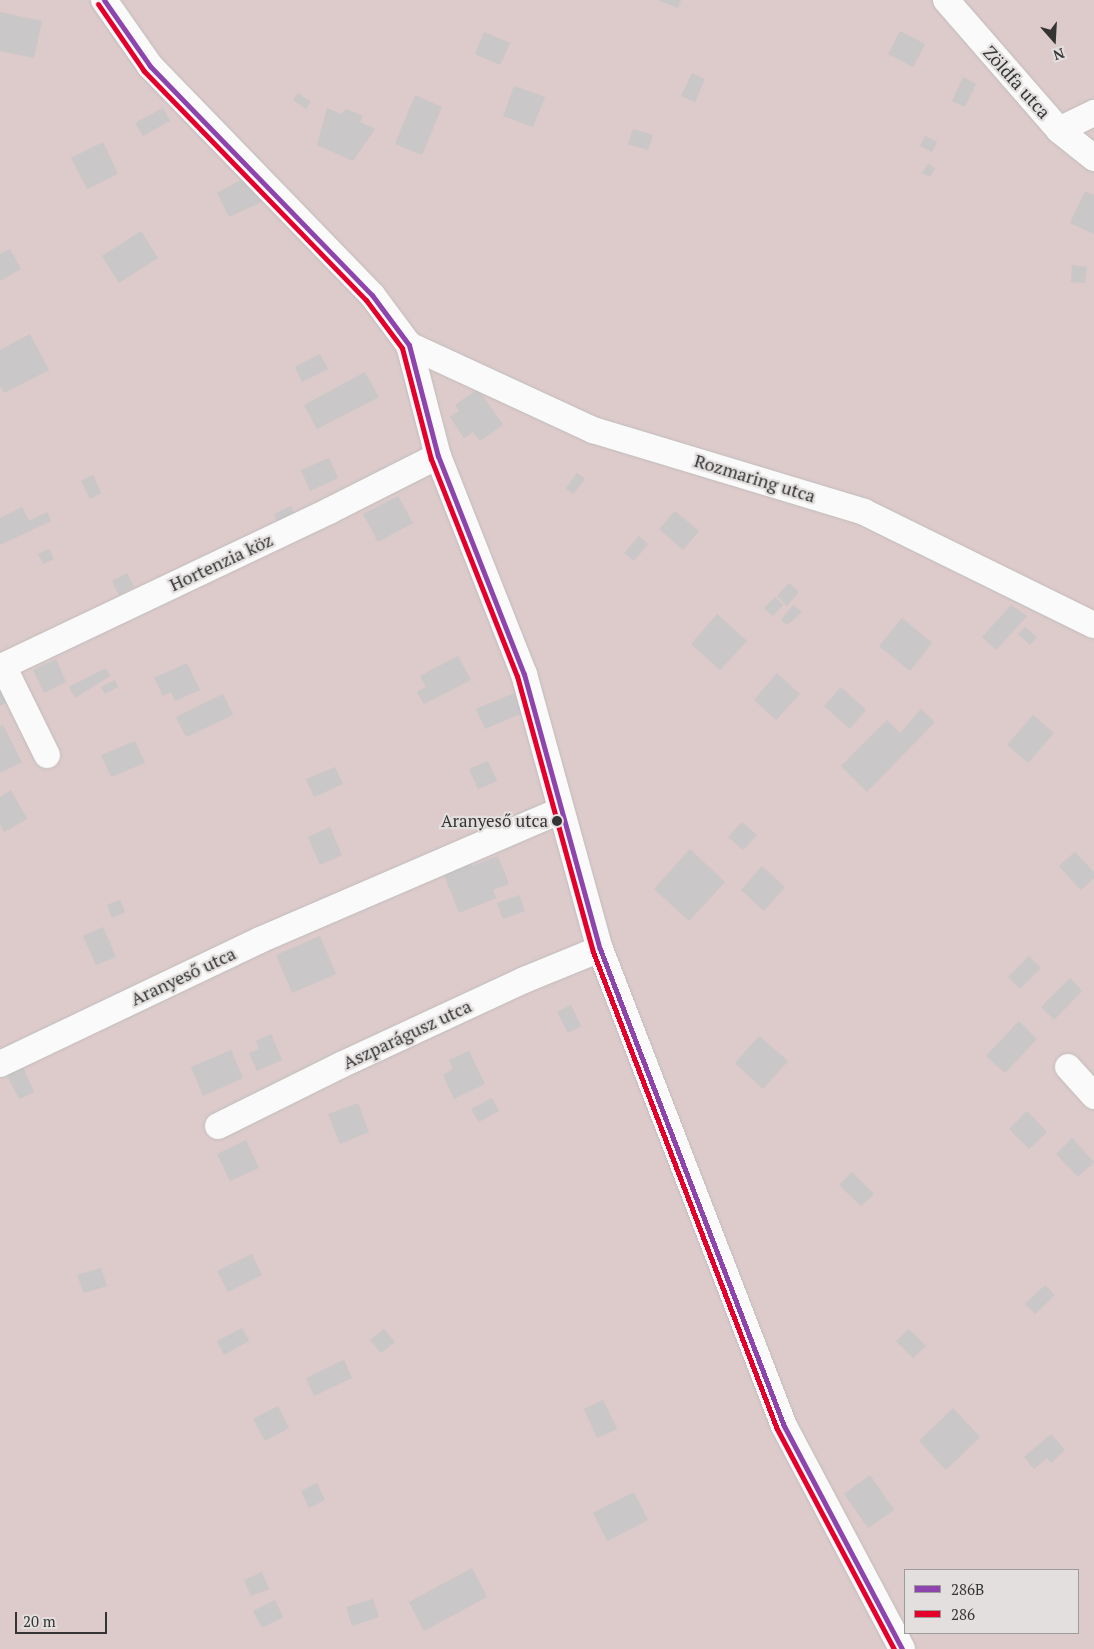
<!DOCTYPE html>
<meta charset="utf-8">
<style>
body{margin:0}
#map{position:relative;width:1094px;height:1649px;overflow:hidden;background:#e2e0e0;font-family:"PT Serif",serif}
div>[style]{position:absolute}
.green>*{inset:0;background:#ddcaca}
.building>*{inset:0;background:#c9c7c7}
.roads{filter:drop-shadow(0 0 1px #bebcbc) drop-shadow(0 0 1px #bebcbc)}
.minor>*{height:26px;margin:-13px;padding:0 13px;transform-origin:13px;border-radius:13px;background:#fbfafa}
.bus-1>*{height:5px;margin:-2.5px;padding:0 2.5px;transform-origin:2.5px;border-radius:2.5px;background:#8e44ad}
.bus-2>*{height:5px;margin:-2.5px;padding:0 2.5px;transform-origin:2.5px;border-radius:2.5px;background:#e4002b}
.dots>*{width:14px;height:14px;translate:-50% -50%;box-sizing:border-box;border:2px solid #e3dfdf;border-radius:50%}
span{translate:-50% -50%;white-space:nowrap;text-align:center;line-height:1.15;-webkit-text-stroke:4.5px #e3dfdf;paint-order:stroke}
.bus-label{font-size:17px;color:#353434}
.right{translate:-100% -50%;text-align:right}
.street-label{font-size:18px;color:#353434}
.legend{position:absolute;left:904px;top:1569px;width:175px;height:65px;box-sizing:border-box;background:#e3dfdf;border:1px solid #9d9b9b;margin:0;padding:6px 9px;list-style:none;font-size:15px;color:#353434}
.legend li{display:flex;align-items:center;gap:10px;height:25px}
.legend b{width:25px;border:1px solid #9d9b9b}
.north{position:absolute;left:1029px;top:15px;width:50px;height:50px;-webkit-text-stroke:4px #e3dfdf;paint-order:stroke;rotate:161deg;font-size:14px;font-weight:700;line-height:20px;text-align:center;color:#353434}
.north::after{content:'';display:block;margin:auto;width:18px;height:22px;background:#353434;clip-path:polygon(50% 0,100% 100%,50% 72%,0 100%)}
.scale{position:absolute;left:15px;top:1612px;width:92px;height:22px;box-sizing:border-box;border:2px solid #353434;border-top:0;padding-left:6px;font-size:15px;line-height:18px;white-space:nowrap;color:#353434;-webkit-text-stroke:4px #e3dfdf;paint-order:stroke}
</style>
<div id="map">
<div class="green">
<i style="clip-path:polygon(evenodd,0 0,1094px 0,1094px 1649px,0 1649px,0 0,905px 1570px,1078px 1570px,1078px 1633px,905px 1633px,905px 1570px)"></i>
</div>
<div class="building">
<i style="clip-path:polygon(658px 0,681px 0,678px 8px)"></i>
<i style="clip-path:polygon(0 12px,42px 21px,34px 58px,0 51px)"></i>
<i style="clip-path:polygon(900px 31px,925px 44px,913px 67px,888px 54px)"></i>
<i style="clip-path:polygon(484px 32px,510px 43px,500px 65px,475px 54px)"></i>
<i style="clip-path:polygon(692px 73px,705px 79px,695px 102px,681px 96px)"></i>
<i style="clip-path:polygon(963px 77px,976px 84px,965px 107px,952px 101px)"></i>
<i style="clip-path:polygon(514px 86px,545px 97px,533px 127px,503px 116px)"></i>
<i style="clip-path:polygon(298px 93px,311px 102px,306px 109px,293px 100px)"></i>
<i style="clip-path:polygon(415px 95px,442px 107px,422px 155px,395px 144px)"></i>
<i style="clip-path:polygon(163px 108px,170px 121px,143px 136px,135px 123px)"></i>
<i style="clip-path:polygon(327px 108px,341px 114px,346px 109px,363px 116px,360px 122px,375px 129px,353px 161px,317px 145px)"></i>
<i style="clip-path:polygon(633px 129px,653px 135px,648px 150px,628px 144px)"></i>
<i style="clip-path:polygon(925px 136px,937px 142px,932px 152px,920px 146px)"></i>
<i style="clip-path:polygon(103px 142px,118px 174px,87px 189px,71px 158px)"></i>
<i style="clip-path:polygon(928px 164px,935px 168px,930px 177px,922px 173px)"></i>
<i style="clip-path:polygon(243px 179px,263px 201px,229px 217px,217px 193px)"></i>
<i style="clip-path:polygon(1085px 191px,1094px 195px,1094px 234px,1070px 223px)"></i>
<i style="clip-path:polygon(141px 231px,158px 258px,119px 283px,102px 256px)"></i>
<i style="clip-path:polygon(10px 249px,21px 269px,0 281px,0 254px)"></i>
<i style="clip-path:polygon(1072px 265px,1087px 267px,1085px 283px,1071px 282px)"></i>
<i style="clip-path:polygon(30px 334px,49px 370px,4px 393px,0 386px,0 350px)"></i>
<i style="clip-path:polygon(320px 354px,328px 369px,302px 382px,295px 367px)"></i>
<i style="clip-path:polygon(365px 372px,379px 397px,317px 429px,304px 405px)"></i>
<i style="clip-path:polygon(478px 389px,503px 425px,480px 441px,473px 432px,464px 438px,450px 417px,459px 411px,455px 405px)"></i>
<i style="clip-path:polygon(329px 458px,338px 478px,310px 491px,301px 470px)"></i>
<i style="clip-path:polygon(577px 473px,585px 479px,573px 494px,566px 488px)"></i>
<i style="clip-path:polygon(93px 475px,101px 493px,90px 499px,81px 481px)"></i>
<i style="clip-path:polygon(398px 496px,413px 523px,378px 542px,363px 514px)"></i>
<i style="clip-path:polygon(291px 506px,296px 518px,279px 526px,274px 514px)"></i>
<i style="clip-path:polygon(22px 507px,29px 521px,47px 512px,51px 521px,0 545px,0 518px)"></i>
<i style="clip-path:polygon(675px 511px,699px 531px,683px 550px,659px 529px)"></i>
<i style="clip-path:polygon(639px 536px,648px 544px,634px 561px,624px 553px)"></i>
<i style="clip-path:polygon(49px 549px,54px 559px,43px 564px,38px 554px)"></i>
<i style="clip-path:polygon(127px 573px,134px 587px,119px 595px,112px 581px)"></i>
<i style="clip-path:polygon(789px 583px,799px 592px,787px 606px,777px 596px)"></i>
<i style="clip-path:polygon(775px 597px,783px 605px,773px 616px,764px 608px)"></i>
<i style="clip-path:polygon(793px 605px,802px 612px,787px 625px,781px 620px)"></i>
<i style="clip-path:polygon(1011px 605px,1027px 616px,996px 650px,982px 637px)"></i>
<i style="clip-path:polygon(717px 614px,747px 641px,720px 670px,691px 644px)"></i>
<i style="clip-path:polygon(902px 618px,932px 643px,910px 671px,879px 646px)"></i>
<i style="clip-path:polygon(1025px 627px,1037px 637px,1030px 645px,1018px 634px)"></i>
<i style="clip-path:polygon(458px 656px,471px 680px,424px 704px,417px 692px,426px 687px,420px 676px)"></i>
<i style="clip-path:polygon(56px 659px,66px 682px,44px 693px,33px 670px)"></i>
<i style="clip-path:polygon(187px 663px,200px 690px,175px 701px,171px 692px,163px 696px,154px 678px)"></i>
<i style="clip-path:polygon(106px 668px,110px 676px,75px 698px,69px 687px)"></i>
<i style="clip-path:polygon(777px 673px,800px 694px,776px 720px,754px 700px)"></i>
<i style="clip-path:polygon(115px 680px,118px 687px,105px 694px,101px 687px)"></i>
<i style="clip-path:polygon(0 681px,11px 700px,0 706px)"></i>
<i style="clip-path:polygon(841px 687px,866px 710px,850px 729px,824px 706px)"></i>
<i style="clip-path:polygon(514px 693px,522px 713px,485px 729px,476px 709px)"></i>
<i style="clip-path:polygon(223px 694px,233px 715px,186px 737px,176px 717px)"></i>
<i style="clip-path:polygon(921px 709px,935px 722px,867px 792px,841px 766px,887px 720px,900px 733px)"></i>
<i style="clip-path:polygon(1033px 715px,1054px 733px,1028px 763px,1007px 745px)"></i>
<i style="clip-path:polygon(3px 725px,22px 762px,0 773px,0 726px)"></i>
<i style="clip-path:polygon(135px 741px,145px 763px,111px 777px,101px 755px)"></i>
<i style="clip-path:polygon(488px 761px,497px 781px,478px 789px,469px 769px)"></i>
<i style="clip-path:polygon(335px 767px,343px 784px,314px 797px,306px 779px)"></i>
<i style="clip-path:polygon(11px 790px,27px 819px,4px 832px,0 824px,0 797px)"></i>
<i style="clip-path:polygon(742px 822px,757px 835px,743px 850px,728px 837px)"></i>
<i style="clip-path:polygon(330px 827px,342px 855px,320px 865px,308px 837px)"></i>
<i style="clip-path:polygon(690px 849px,725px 882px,689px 921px,654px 889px)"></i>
<i style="clip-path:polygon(1075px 852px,1094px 872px,1094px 878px,1081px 890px,1059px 866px)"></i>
<i style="clip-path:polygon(498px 856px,509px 884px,493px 890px,496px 898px,459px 913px,442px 870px,470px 859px,472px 866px)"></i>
<i style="clip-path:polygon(762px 866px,785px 887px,764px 911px,741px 890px)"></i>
<i style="clip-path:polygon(519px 895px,525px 911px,503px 919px,497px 903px)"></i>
<i style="clip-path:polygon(120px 900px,125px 912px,112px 918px,107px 905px)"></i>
<i style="clip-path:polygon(103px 927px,116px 957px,96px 965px,83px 936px)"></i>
<i style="clip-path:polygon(320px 936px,336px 974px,292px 993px,276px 955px)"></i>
<i style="clip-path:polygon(1029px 956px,1041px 968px,1020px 989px,1008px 977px)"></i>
<i style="clip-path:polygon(1070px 978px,1082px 991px,1054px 1020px,1041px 1007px)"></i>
<i style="clip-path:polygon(571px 1005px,581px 1026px,568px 1033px,557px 1012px)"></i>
<i style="clip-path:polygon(1019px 1021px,1037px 1039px,1005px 1073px,986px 1056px)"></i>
<i style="clip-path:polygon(271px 1034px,282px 1060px,257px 1071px,249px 1053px,259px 1049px,256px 1041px)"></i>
<i style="clip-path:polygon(759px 1036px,788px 1061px,763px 1089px,735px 1063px)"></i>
<i style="clip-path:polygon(231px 1050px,243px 1078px,203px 1096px,191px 1067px)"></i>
<i style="clip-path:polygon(469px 1051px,485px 1084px,454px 1099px,443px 1075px,453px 1069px,449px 1060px)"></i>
<i style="clip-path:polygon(23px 1067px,34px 1092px,19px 1099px,7px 1075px)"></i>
<i style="clip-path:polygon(492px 1098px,499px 1111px,479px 1122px,471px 1109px)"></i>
<i style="clip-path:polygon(358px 1103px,369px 1132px,340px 1144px,328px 1114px)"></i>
<i style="clip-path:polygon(1027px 1111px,1047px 1132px,1029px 1149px,1009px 1129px)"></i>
<i style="clip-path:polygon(1072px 1138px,1094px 1162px,1078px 1177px,1056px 1154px)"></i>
<i style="clip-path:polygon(246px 1140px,259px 1168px,230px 1181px,217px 1154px)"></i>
<i style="clip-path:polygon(852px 1172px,874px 1194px,861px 1206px,839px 1185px)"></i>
<i style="clip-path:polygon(252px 1254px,262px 1275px,228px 1292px,217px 1271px)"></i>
<i style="clip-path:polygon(101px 1268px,107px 1286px,84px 1293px,77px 1275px)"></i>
<i style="clip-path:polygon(1045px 1285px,1055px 1295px,1035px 1314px,1025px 1304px)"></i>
<i style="clip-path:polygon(242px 1328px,249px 1341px,224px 1355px,217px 1341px)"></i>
<i style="clip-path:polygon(384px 1329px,395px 1342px,381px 1353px,370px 1340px)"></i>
<i style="clip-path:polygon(909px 1329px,926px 1346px,913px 1358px,896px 1341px)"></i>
<i style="clip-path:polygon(344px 1360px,352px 1378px,314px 1396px,306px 1378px)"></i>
<i style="clip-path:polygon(603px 1400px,617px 1429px,597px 1438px,584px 1409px)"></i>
<i style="clip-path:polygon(278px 1406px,289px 1428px,265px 1441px,253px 1419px)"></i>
<i style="clip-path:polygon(953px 1408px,980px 1437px,946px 1470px,919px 1441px)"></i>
<i style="clip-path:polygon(1051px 1434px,1065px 1450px,1051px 1463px,1047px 1458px,1034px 1469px,1024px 1457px)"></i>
<i style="clip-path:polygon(870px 1475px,894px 1510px,868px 1528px,844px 1494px)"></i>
<i style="clip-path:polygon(317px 1483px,325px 1500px,309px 1508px,301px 1491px)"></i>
<i style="clip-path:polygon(634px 1492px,648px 1520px,607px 1541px,593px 1513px)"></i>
<i style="clip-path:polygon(472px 1568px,487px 1597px,424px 1631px,409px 1602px)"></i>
<i style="clip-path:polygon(262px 1572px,269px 1589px,251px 1596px,244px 1580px)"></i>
<i style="clip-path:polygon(373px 1599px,379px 1617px,352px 1626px,346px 1607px)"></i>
<i style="clip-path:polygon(275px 1600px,283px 1617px,262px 1628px,253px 1611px)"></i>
</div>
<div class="roads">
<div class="minor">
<i style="left:104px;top:0;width:80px;rotate:55.1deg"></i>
<i style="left:150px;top:66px;width:319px;rotate:45.9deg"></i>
<i style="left:372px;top:295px;width:62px;rotate:53.5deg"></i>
<i style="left:409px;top:345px;width:115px;rotate:75.4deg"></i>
<i style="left:438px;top:456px;width:234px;rotate:68.5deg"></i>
<i style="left:524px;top:674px;width:285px;rotate:74.6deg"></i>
<i style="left:600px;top:949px;width:511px;rotate:68.91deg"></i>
<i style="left:784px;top:1426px;width:252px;rotate:62.1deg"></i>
<i style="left:946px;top:0;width:172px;rotate:49deg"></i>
<i style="left:1059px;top:130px;width:45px;rotate:38.7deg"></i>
<i style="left:1059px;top:130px;width:39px;rotate:-26deg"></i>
<i style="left:409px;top:345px;width:203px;rotate:24.8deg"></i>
<i style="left:593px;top:430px;width:283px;rotate:16.8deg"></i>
<i style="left:864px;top:512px;width:256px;rotate:26.2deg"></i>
<i style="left:47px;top:755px;width:99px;rotate:-116.3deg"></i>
<i style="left:3px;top:666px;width:361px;rotate:-25.4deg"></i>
<i style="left:329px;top:511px;width:122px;rotate:-26.8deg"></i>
<i style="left:0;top:1064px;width:288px;rotate:-25.5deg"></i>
<i style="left:260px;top:940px;width:327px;rotate:-23.3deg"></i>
<i style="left:1068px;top:1067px;width:39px;rotate:48deg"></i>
<i style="left:218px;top:1126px;width:137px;rotate:-26.4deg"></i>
<i style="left:341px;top:1065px;width:202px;rotate:-24.9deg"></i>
<i style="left:524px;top:980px;width:82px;rotate:-22.2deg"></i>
</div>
</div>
<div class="bus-1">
<i style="left:104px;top:0;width:80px;rotate:55.1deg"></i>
<i style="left:150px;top:66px;width:319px;rotate:45.9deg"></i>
<i style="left:372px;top:295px;width:62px;rotate:53.5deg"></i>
<i style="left:409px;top:345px;width:115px;rotate:75.4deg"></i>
<i style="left:438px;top:456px;width:234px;rotate:68.5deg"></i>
<i style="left:524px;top:674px;width:285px;rotate:74.6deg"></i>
<i style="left:600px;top:949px;width:511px;rotate:68.91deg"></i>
<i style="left:784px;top:1426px;width:252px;rotate:62.1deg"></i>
</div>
<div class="bus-2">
<i style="left:98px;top:4px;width:81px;rotate:55.5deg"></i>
<i style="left:144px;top:71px;width:319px;rotate:45.9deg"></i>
<i style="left:366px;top:300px;width:60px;rotate:53.1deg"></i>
<i style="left:402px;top:348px;width:115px;rotate:75.4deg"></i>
<i style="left:431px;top:459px;width:233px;rotate:68.4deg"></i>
<i style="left:517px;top:676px;width:286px;rotate:74.6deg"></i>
<i style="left:593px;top:952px;width:511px;rotate:68.91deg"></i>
<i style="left:777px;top:1429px;width:249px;rotate:62deg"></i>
</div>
<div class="dots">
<i style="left:557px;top:821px;background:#353434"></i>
</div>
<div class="bus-label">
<span class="right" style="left:548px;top:821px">Aranyeső utca</span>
</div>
<div class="street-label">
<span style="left:1017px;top:82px;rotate:48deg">Zöldfa utca</span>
<span style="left:755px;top:478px;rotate:17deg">Rozmaring utca</span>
<span style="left:221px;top:562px;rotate:-25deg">Hortenzia köz</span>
<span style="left:183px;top:976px;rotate:-25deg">Aranyeső utca</span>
<span style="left:407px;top:1034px;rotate:-25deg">Aszparágusz utca</span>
</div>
<ul class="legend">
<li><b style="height:6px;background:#8e44ad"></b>286B</li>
<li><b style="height:6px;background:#e4002b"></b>286</li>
</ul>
<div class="north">N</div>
<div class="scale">20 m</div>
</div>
